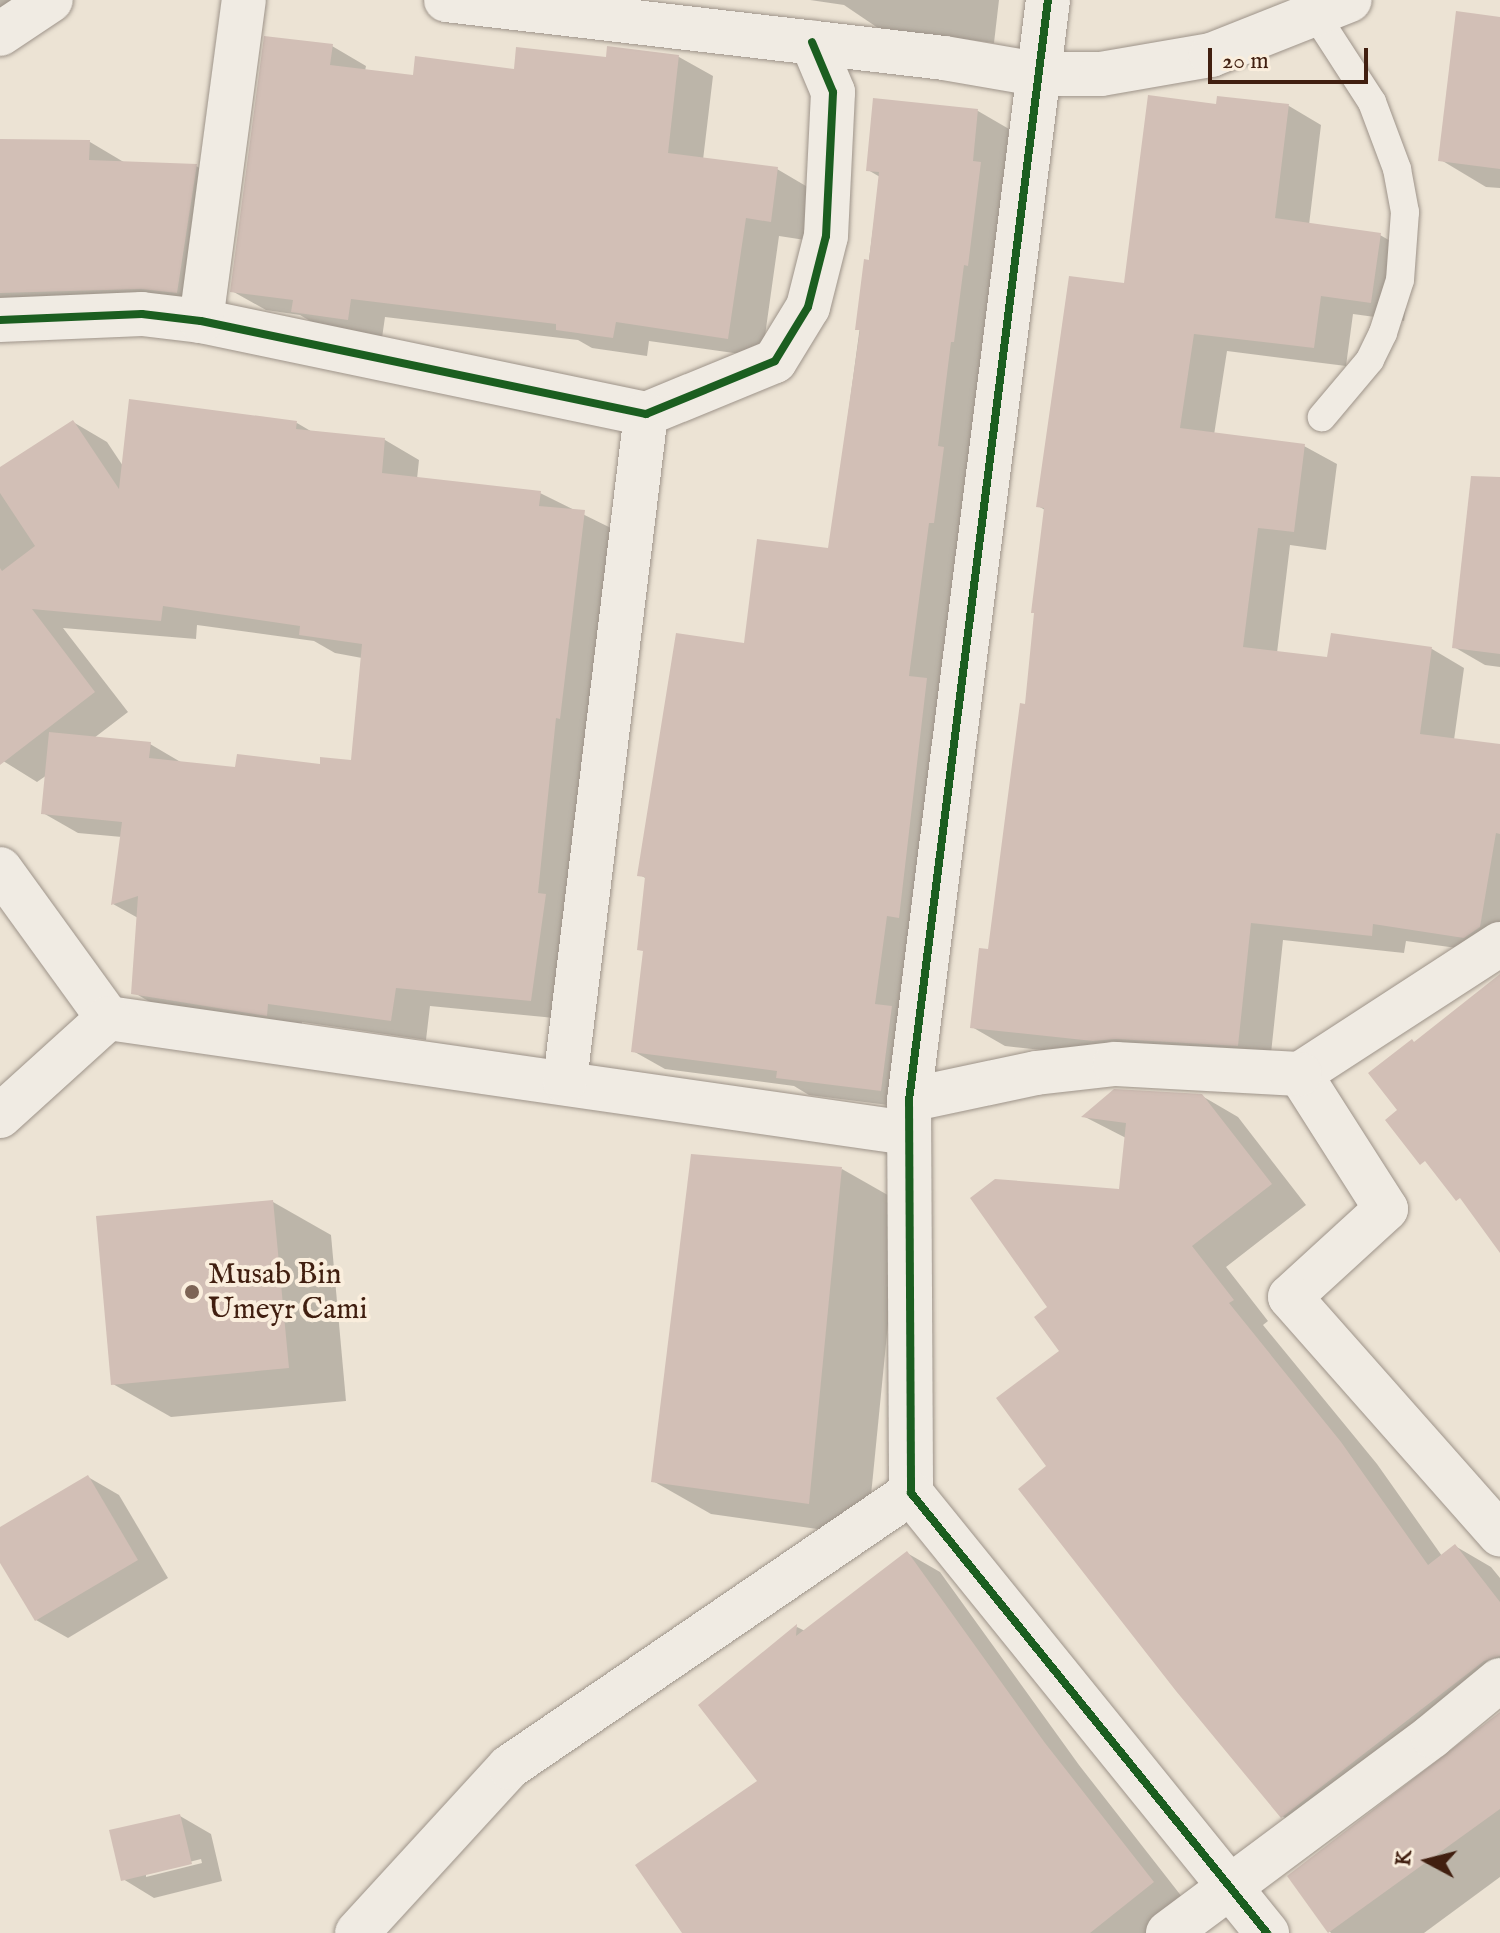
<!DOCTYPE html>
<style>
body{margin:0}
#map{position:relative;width:1500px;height:1933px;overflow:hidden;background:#ece3d4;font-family:"IM FELL English",serif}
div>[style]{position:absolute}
.shadow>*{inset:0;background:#0003}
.building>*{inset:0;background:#d2bfb6}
.roads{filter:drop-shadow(0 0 2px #9e948a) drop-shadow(0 0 2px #9e948a)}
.lane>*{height:28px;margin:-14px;padding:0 14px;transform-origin:14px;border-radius:14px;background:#f0ebe3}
.street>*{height:44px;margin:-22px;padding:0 22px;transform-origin:22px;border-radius:22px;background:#f0ebe3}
.secondary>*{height:44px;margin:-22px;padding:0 22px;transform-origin:22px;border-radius:22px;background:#f0ebe3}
.cycleway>*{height:8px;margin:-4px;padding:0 4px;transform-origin:4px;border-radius:4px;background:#1b5e20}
.dots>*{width:22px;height:22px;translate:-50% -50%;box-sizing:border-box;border:4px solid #faeedd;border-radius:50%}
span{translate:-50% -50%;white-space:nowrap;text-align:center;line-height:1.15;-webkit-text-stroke:8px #faeedd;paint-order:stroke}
.poi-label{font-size:30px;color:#411f10}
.left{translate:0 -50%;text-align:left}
.north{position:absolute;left:1388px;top:1821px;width:80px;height:80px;-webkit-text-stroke:6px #faeedd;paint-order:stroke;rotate:277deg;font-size:22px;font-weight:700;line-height:32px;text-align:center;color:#411f10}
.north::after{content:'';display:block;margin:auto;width:28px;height:36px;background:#411f10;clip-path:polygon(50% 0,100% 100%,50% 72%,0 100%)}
.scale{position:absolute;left:1208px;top:48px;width:160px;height:36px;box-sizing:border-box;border:4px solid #411f10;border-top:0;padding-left:10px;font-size:24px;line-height:28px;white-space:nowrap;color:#411f10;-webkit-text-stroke:6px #faeedd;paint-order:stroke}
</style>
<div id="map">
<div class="shadow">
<i style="clip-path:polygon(0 0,23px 0,0 29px)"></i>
<i style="clip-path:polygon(810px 0,999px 0,994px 43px,878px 28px,844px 5px)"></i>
<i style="clip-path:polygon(1500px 19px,1500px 188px,1486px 187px,1441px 160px)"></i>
<i style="clip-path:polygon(332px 46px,366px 66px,365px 71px,415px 77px,516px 71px,608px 59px,679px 57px,713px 76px,703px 160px,777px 169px,811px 189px,805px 240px,779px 236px,762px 357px,649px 341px,647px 356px,592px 348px,578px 340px,385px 317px,382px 338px,327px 331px,300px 315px,266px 310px,232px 291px)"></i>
<i style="clip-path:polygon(1219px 98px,1289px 106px,1321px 125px,1309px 225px,1380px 235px,1413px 254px,1404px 321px,1353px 314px,1346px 366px,1227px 351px,1214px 435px,1304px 446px,1337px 464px,1326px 550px,1290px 545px,1277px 653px,1329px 660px,1432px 649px,1464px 668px,1454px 740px,1500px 746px,1500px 954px,1406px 941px,1404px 953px,1283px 940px,1270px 1063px,1127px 1059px,1005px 1046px,972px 1027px,990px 952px,1027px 706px,1045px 510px,1038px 506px,1126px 285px,1218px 107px)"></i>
<i style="clip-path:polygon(875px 101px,978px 111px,1009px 129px,912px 1108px,809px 1095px,794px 1086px,665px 1069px,633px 1051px,645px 952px,647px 879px,640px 875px,746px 645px,830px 550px,880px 177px,868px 170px)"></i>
<i style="clip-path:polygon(0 141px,90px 142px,127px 164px,196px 166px,234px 188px,214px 313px,0 325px)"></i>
<i style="clip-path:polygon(evenodd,73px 422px,107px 442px,123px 466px,297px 423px,314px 433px,385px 440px,419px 460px,417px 479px,540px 493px,619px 532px,565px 1019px,430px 1006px,426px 1040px,302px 1022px,301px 1034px,167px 1012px,133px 992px,138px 918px,113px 904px,122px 837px,78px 833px,43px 813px,47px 775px,37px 782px,0 759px,0 470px,73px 422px,197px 625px,314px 641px,335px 653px,362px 658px,353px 762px,237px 769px,184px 764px,150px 744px,94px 738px,128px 712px,63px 628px,196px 639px,197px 625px)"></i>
<i style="clip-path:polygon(1500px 552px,1500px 667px,1485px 665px,1454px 647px)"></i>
<i style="clip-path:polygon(1202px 1096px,1238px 1117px,1306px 1205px,1226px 1267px,1268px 1321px,1263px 1325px,1377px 1464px,1442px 1556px,1455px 1546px,1491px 1567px,1500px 1578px,1500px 1696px,1318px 1837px,1282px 1816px,1049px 1467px,1062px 1352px,1050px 1307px,1120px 1191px,1126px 1138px,1085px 1117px)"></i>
<i style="clip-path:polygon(842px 1169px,900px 1202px,867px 1536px,711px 1514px,653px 1481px)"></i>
<i style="clip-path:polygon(273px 1202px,331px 1235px,346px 1401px,171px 1417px,113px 1384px)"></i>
<i style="clip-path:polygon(88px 1477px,119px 1495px,168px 1578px,68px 1638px,36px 1620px,0 1559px,0 1530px)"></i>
<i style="clip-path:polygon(907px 1553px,940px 1572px,1079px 1765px,1186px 1902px,1148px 1933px,686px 1933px,760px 1782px,701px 1705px,797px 1627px,805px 1631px)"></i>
<i style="clip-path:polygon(1500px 1715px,1500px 1877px,1424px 1933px,1331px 1933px,1289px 1876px)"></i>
<i style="clip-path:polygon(evenodd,180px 1816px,211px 1834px,222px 1881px,154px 1898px,123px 1879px,180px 1816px,201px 1859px,202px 1863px,146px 1877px,146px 1873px,201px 1859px)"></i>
</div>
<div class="building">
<i style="clip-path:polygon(1456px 11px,1500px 17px,1500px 169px,1438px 161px)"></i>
<i style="clip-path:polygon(264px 36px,333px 44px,330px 65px,413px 75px,415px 56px,514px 69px,516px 47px,606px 57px,607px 46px,679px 55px,668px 153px,778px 167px,771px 222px,746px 218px,728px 339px,616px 322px,613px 338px,556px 330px,556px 324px,351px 299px,348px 320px,291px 312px,293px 300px,230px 292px)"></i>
<i style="clip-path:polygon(1148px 95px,1216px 104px,1217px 96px,1289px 104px,1275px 218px,1381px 233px,1371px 303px,1321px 296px,1314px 348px,1194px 334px,1180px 428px,1305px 444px,1294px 532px,1258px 528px,1243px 647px,1327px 657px,1331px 633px,1432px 647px,1420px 734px,1500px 744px,1500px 834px,1496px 833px,1480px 927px,1464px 938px,1373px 924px,1372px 936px,1251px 923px,1238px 1046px,1116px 1039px,1093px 1041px,970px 1028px,979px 948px,988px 949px,1020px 703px,1025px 704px,1034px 613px,1031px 613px,1044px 508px,1036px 507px,1069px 276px,1124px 283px)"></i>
<i style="clip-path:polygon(873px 98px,978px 109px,973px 161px,981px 162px,968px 266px,964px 265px,954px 342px,951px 342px,938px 446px,944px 447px,934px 523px,929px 523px,909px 676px,927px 678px,899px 918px,887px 916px,875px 1004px,892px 1006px,881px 1091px,776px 1078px,777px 1071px,631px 1052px,643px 951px,637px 950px,645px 877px,637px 876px,676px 633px,744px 643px,757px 539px,828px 548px,860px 330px,855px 330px,864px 259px,869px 260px,879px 172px,866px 171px)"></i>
<i style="clip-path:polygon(0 139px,90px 140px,89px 160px,197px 164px,177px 293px,141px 289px,0 293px)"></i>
<i style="clip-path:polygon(129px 399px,297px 421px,296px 429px,385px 438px,382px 473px,541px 491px,539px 506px,585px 510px,560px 719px,556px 718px,538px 893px,546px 894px,531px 1001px,396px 988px,391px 1021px,268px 1004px,267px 1016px,131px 994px,138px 896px,111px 905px,122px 822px,41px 814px,49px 732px,151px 742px,149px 758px,235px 767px,237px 754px,320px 764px,320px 757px,351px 760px,362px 644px,299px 635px,300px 626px,163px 606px,161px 621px,32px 609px,95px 692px,0 765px,0 568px,2px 571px,35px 546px,0 493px,0 467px,73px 420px,119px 489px)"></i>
<i style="clip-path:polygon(1471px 476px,1500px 477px,1500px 654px,1452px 648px)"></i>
<i style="clip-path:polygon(1500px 974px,1500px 1253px,1460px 1198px,1456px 1201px,1425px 1161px,1420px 1165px,1385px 1120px,1397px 1110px,1368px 1073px,1412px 1039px,1414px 1042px)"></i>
<i style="clip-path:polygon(1114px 1089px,1202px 1094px,1272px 1184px,1192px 1246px,1234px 1300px,1229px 1303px,1341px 1442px,1428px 1565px,1455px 1544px,1500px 1602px,1500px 1656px,1484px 1661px,1281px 1818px,1176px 1691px,1018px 1489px,1046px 1466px,996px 1398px,1059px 1351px,1034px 1317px,1047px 1307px,970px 1198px,995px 1179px,1119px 1189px,1126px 1123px,1081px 1117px)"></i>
<i style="clip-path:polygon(691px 1154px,842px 1167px,809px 1504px,651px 1482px)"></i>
<i style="clip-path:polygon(273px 1200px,289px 1368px,111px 1385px,96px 1216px)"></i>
<i style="clip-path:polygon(88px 1475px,138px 1560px,35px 1621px,0 1563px,0 1527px)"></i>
<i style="clip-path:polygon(907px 1551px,1045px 1743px,1154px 1882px,1090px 1933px,682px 1933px,635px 1865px,757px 1781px,698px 1705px,797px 1624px,796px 1636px)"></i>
<i style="clip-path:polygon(1500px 1712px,1500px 1809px,1328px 1933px,1287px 1876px)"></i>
<i style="clip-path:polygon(180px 1814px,192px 1864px,121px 1881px,109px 1830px)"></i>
</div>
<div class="roads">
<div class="lane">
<i style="left:1315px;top:14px;width:105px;rotate:57.1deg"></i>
<i style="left:1372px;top:102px;width:72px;rotate:69.5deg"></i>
<i style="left:1397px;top:169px;width:44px;rotate:79.5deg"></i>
<i style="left:1405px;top:212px;width:68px;rotate:94.2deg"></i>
<i style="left:1400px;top:280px;width:56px;rotate:107.8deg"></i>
<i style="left:1383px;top:333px;width:30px;rotate:116deg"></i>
<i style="left:1370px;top:360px;width:75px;rotate:130.1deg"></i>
</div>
<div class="street">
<i style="left:1048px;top:0;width:1109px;rotate:97.2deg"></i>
<i style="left:909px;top:1100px;width:393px;rotate:89.7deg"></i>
<i style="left:911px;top:1493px;width:566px;rotate:51.02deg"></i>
<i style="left:0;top:320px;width:142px;rotate:-2.4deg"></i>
<i style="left:142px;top:314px;width:59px;rotate:6.8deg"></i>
<i style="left:201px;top:321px;width:455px;rotate:11.8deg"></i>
<i style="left:646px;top:414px;width:139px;rotate:-22.3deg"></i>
<i style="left:775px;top:361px;width:63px;rotate:-58.6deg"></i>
<i style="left:808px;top:307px;width:73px;rotate:-75.8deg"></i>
<i style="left:826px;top:236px;width:144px;rotate:-87.2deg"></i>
<i style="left:833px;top:92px;width:54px;rotate:-112.8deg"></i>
<i style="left:201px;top:321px;width:324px;rotate:-82.4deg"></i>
<i style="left:0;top:869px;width:184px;rotate:54.1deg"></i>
<i style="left:108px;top:1018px;width:808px;rotate:8.18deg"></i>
<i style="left:1500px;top:944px;width:239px;rotate:147deg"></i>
<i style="left:1300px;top:1074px;width:160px;rotate:57.5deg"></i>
<i style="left:1386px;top:1209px;width:130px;rotate:137.5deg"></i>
<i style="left:1290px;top:1297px;width:317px;rotate:48.5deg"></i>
<i style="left:565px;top:1081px;width:672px;rotate:-83.08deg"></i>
<i style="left:909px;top:1100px;width:130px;rotate:-12deg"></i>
<i style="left:1036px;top:1073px;width:80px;rotate:-6.5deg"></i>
<i style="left:1115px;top:1064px;width:185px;rotate:3.1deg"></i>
<i style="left:0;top:1116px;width:146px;rotate:-42.2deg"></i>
<i style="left:357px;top:1933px;width:225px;rotate:-47.5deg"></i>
<i style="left:509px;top:1767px;width:486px;rotate:-34.3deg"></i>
</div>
<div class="secondary">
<i style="left:446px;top:0;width:501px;rotate:6.64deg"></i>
<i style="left:944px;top:58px;width:94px;rotate:9.8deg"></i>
<i style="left:1037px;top:74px;width:64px"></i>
<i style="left:1101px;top:74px;width:112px;rotate:-9.8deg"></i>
<i style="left:1211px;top:55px;width:149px;rotate:-21.6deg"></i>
<i style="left:0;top:34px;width:61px;rotate:-33.7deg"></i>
<i style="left:1168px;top:1933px;width:329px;rotate:-36.7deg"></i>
<i style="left:1432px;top:1736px;width:88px;rotate:-39.5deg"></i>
</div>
</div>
<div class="cycleway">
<i style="left:1048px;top:0;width:1109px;rotate:97.2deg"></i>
<i style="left:909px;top:1100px;width:393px;rotate:89.7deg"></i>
<i style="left:911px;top:1493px;width:566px;rotate:51.02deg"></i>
<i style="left:0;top:320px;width:142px;rotate:-2.4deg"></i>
<i style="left:142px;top:314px;width:59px;rotate:6.8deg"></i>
<i style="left:201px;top:321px;width:455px;rotate:11.8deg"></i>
<i style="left:646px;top:414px;width:139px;rotate:-22.3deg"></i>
<i style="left:775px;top:361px;width:63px;rotate:-58.6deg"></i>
<i style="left:808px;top:307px;width:73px;rotate:-75.8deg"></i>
<i style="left:826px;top:236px;width:144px;rotate:-87.2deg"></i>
<i style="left:833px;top:92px;width:54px;rotate:-112.8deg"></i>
</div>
<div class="dots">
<i style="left:192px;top:1292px;background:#7d6455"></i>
</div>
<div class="poi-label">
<span class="left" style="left:208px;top:1292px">Musab Bin<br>Umeyr Cami</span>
</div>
<div class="north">K</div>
<div class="scale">20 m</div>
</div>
